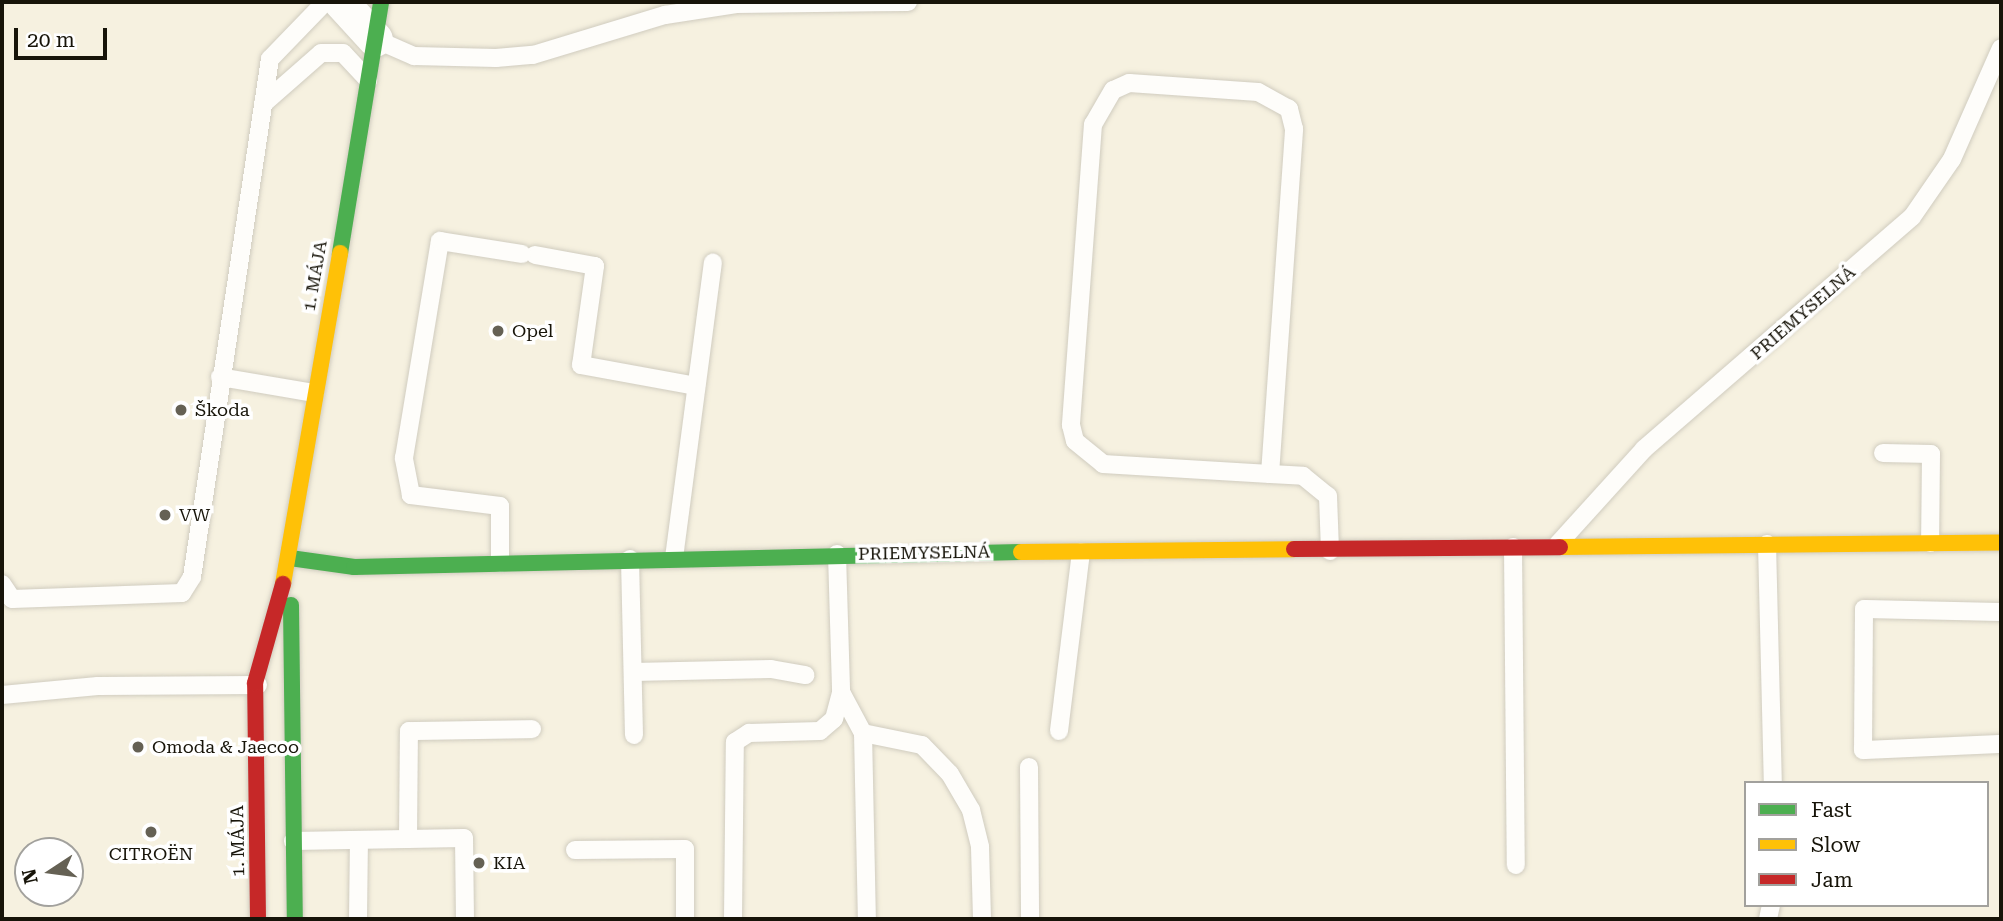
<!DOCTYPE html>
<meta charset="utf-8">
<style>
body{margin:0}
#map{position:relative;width:2003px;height:921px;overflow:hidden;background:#f6f1e0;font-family:"Roboto Serif",serif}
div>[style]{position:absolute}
.roads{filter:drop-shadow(0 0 2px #d0ccbf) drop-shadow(0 0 2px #d0ccbf)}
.lane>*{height:18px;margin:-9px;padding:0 9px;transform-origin:9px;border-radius:9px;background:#fefdfa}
.street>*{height:35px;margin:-17.5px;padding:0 17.5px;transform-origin:17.5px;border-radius:17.5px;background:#fefdfa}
.fast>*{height:16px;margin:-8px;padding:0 8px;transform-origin:8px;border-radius:8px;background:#4caf50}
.slow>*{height:16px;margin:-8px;padding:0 8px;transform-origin:8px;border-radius:8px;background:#ffc107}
.jam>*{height:16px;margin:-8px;padding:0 8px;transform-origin:8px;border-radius:8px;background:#c62828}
.dots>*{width:19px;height:19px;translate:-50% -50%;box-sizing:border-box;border:4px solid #fff;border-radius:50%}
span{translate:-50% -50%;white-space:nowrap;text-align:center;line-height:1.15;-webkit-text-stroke:7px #fff;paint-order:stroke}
.street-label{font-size:18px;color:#171409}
.poi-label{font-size:18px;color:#171409}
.left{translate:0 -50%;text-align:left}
.frame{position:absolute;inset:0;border:4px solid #171409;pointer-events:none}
.legend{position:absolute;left:1744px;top:781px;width:245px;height:126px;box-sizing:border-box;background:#fff;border:2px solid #a2a19d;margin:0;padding:9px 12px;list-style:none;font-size:21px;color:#171409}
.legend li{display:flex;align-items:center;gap:14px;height:35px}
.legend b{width:35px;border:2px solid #a2a19d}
.north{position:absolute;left:14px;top:837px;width:70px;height:70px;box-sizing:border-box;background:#fff;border:2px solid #a2a19d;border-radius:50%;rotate:257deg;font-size:19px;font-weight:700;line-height:28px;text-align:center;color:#171409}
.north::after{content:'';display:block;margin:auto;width:24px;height:32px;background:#656154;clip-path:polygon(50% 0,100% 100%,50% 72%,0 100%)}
.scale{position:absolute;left:14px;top:28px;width:93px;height:32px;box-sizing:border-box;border:4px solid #171409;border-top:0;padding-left:9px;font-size:21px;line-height:24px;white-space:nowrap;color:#171409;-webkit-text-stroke:5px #fff;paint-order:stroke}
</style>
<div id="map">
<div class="roads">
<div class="lane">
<i style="left:375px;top:39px;width:43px;rotate:23.6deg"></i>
<i style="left:414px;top:56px;width:82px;rotate:1.4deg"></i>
<i style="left:496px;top:58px;width:37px;rotate:-5deg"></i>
<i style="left:533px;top:55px;width:138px;rotate:-16.9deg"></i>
<i style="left:665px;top:15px;width:72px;rotate:-8.8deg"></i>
<i style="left:736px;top:4px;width:172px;rotate:-0.7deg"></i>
<i style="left:263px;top:104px;width:77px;rotate:-41.3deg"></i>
<i style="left:321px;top:53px;width:22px"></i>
<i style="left:343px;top:53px;width:37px;rotate:47deg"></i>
<i style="left:535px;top:255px;width:61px;rotate:10.4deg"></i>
<i style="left:595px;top:266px;width:100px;rotate:98deg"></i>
<i style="left:581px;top:365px;width:117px;rotate:10.3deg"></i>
<i style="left:220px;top:377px;width:96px;rotate:9.6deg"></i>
<i style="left:1883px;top:453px;width:48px;rotate:1.2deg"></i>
<i style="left:1931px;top:454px;width:89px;rotate:90.6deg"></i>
<i style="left:1270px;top:474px;width:346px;rotate:-86deg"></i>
<i style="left:1294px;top:129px;width:21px;rotate:-104deg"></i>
<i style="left:1289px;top:109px;width:35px;rotate:-151deg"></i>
<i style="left:1258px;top:92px;width:129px;rotate:-176deg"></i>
<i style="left:1129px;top:83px;width:17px;rotate:156deg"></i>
<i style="left:1113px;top:90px;width:39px;rotate:120deg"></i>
<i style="left:1093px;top:124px;width:302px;rotate:94.2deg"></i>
<i style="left:1071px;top:425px;width:16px;rotate:76deg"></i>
<i style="left:1075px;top:441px;width:36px;rotate:39deg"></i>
<i style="left:1103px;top:464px;width:167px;rotate:3.4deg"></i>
<i style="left:1270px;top:474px;width:33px;rotate:3deg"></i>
<i style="left:1303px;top:476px;width:32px;rotate:39deg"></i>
<i style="left:1328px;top:496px;width:55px;rotate:87.9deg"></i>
<i style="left:1558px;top:544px;width:128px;rotate:-47.8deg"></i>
<i style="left:1644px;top:449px;width:354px;rotate:-40.9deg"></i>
<i style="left:1912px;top:217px;width:70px;rotate:-55.4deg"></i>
<i style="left:1952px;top:159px;width:121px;rotate:-66.2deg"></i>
<i style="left:1767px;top:544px;width:239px;rotate:88.6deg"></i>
<i style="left:1513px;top:547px;width:318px;rotate:89.5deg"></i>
<i style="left:837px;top:554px;width:138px;rotate:88.3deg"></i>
<i style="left:841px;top:692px;width:47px;rotate:61.8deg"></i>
<i style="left:863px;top:733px;width:186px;rotate:88.8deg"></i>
<i style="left:674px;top:558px;width:298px;rotate:-82.5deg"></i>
<i style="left:630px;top:559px;width:176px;rotate:88.7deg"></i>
<i style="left:500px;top:563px;width:57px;rotate:-90deg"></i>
<i style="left:500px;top:506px;width:90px;rotate:-173deg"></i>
<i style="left:411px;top:495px;width:38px;rotate:-101deg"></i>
<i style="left:404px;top:458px;width:220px;rotate:-80.6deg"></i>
<i style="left:440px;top:241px;width:83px;rotate:9deg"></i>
<i style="left:2px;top:584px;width:18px;rotate:56deg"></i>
<i style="left:12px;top:599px;width:170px;rotate:-2deg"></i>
<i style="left:182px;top:593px;width:19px;rotate:-58deg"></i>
<i style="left:192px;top:577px;width:524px;rotate:-81.44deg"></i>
<i style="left:270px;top:59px;width:79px;rotate:-46deg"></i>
<i style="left:2001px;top:612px;width:137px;rotate:-178.7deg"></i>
<i style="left:1864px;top:609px;width:141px;rotate:90.4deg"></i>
<i style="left:1863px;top:750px;width:138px;rotate:-2.5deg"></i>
<i style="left:633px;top:672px;width:138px;rotate:-1.2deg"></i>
<i style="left:771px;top:669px;width:35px;rotate:10deg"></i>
<i style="left:2px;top:695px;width:96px;rotate:-5.4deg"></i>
<i style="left:98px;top:686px;width:160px;rotate:-0.4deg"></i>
<i style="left:1059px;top:731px;width:180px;rotate:-83deg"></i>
<i style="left:863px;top:733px;width:60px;rotate:11.5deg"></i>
<i style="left:922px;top:745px;width:40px;rotate:46deg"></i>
<i style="left:950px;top:774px;width:42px;rotate:59.7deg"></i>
<i style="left:971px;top:810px;width:38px;rotate:76deg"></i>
<i style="left:980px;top:847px;width:72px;rotate:88.4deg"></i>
<i style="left:1029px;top:767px;width:152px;rotate:89.6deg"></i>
<i style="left:408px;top:839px;width:108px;rotate:-89.5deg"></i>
<i style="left:409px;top:731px;width:123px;rotate:-0.9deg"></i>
<i style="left:293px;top:841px;width:171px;rotate:-1deg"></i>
<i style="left:464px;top:838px;width:81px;rotate:89.3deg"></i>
<i style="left:575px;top:850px;width:110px;rotate:-0.5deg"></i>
<i style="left:685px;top:849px;width:70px;rotate:90deg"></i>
<i style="left:358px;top:919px;width:79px;rotate:-89.3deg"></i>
<i style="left:733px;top:919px;width:177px;rotate:-89.4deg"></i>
<i style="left:735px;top:742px;width:17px;rotate:-33deg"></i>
<i style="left:749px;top:733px;width:71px;rotate:-1.6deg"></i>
<i style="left:820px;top:731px;width:18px;rotate:-41deg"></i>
<i style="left:834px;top:719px;width:28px;rotate:-75deg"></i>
<i style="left:1768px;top:919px;width:14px;rotate:-78deg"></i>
</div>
<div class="street">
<i style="left:341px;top:2px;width:50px;rotate:47.4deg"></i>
</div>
<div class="fast">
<i style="left:340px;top:253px;width:254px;rotate:-80.7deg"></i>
<i style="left:290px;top:558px;width:65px;rotate:8deg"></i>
<i style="left:354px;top:567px;width:667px;rotate:-1.29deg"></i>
<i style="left:291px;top:605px;width:314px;rotate:89.3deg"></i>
</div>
<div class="slow">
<i style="left:1560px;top:547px;width:441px;rotate:-0.6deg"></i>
<i style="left:1021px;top:552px;width:273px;rotate:-0.6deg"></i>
<i style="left:283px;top:584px;width:336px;rotate:-80.2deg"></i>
</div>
<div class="jam">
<i style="left:1294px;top:549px;width:266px;rotate:-0.4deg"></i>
<i style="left:258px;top:919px;width:236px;rotate:-90.7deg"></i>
<i style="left:255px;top:683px;width:103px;rotate:-74.2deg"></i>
</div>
</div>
<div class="dots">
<i style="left:498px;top:331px;background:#656154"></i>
<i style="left:181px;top:410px;background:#656154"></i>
<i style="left:165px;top:515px;background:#656154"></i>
<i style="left:138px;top:747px;background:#656154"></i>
<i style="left:151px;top:832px;background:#656154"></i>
<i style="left:479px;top:863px;background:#656154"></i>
</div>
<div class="street-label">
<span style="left:315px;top:276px;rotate:-80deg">1. MÁJA</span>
<span style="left:1803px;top:313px;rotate:-41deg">PRIEMYSELNÁ</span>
<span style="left:924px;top:553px;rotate:-1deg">PRIEMYSELNÁ</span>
<span style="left:238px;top:841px;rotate:-91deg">1. MÁJA</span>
</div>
<div class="poi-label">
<span class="left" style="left:512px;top:331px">Opel</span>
<span class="left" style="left:195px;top:410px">Škoda</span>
<span class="left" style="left:179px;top:515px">VW</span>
<span class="left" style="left:152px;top:747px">Omoda &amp; Jaecoo</span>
<span style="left:151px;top:854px">CITROËN</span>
<span class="left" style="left:493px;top:863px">KIA</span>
</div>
<div class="frame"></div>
<ul class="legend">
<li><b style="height:9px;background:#4caf50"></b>Fast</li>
<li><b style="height:9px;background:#ffc107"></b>Slow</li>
<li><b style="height:9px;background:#c62828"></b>Jam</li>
</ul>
<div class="north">N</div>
<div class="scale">20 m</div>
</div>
